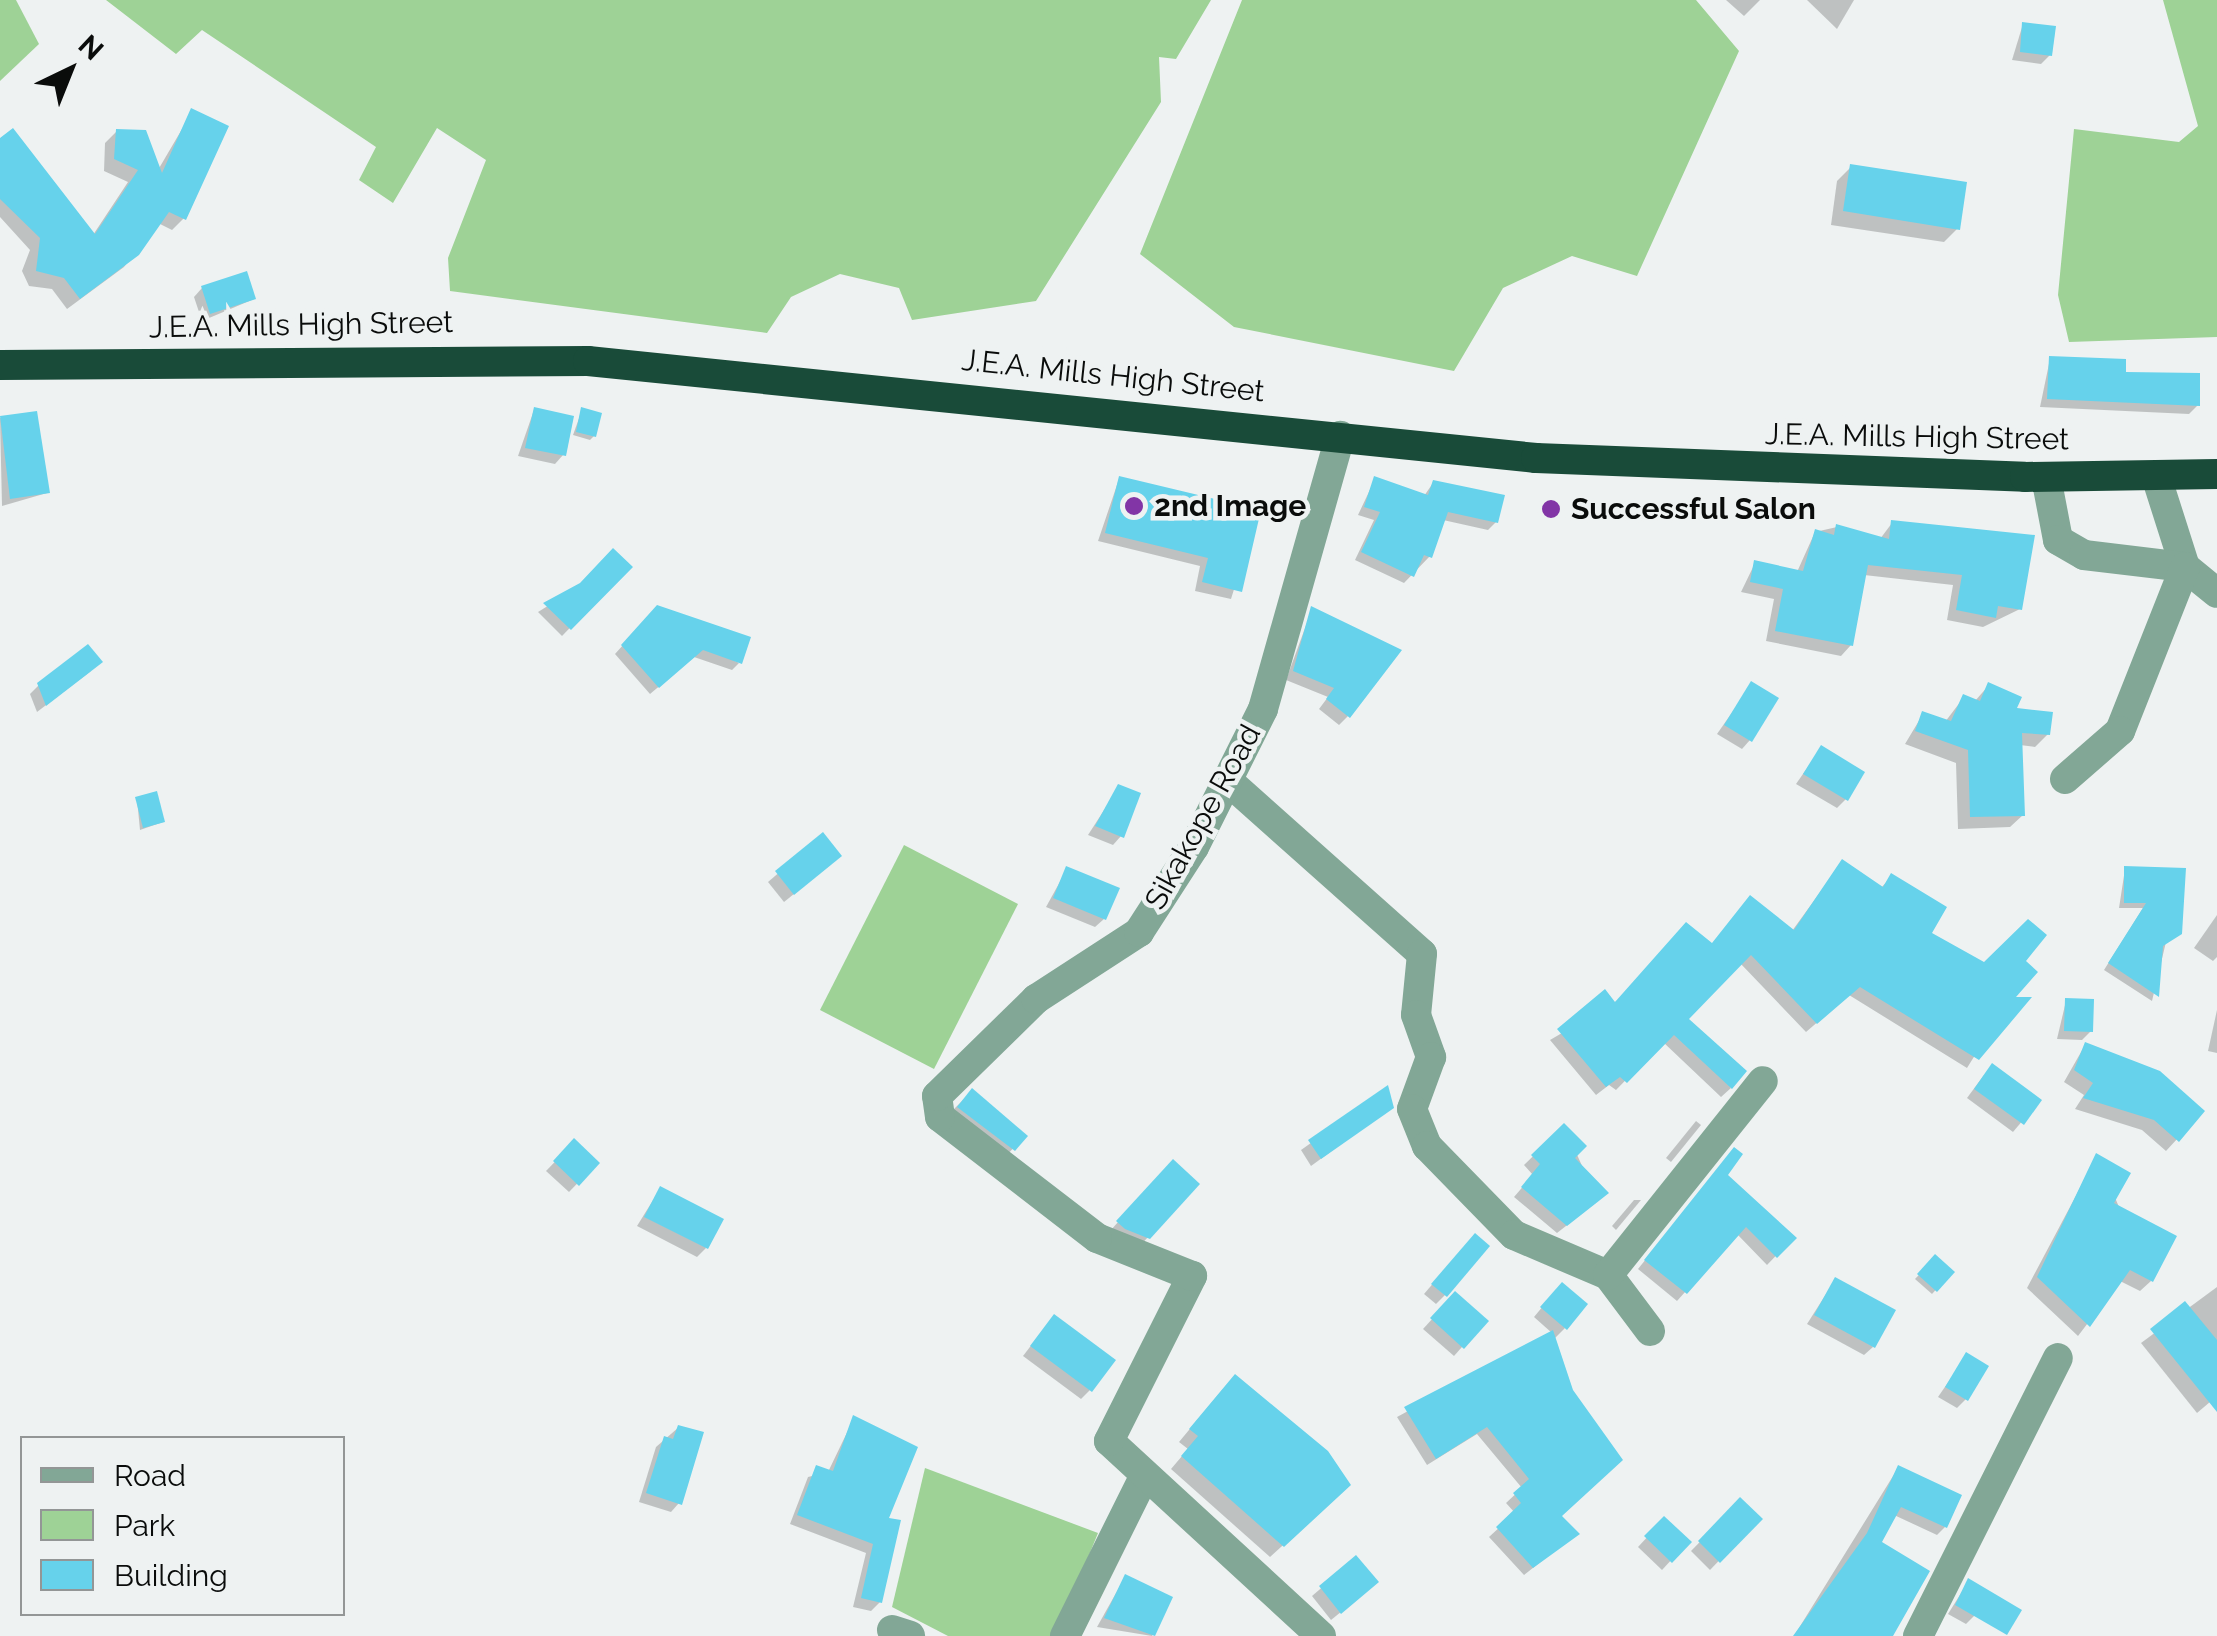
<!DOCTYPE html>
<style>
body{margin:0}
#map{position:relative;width:2217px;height:1636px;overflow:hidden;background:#eef2f2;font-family:Raleway,sans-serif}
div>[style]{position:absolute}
.green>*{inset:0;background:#9ed296}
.shadow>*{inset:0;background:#0003}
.building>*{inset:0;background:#66d2eb}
.minor>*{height:30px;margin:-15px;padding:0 15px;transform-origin:15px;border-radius:15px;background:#82a796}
.highway>*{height:30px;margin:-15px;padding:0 15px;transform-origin:15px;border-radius:15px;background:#194b39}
.dots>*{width:28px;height:28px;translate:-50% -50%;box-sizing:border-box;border:5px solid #eef2f2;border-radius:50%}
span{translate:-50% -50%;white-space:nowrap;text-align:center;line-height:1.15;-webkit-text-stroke:9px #eef2f2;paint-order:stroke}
.street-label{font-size:30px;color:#0a0c0b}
.poi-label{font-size:30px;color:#0a0c0b;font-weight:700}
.left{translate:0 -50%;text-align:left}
.legend{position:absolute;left:20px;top:1436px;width:325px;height:180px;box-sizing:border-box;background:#eef2f2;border:2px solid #939696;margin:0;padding:12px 18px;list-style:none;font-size:30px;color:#0a0c0b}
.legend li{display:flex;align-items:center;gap:20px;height:50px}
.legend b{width:50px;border:2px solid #939696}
.north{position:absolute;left:20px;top:20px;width:100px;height:100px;-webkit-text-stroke:8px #eef2f2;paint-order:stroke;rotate:43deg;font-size:28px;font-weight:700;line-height:40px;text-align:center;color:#0a0c0b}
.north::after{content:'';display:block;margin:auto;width:35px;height:45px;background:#0a0c0b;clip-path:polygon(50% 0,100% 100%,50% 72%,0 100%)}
</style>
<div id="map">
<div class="green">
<i style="clip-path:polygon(0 0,16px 0,39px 44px,0 81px)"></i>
<i style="clip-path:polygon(106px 0,1211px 0,1176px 59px,1159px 57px,1161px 102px,1036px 301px,912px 320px,899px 288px,840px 274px,791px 297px,767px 333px,450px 291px,448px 258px,486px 160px,437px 128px,393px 203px,359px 180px,376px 147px,202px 30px,176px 54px)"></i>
<i style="clip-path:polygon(1242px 0,1696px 0,1739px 51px,1637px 276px,1572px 256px,1503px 288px,1454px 371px,1234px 327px,1140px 254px)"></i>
<i style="clip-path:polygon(2163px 0,2217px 0,2217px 337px,2069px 342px,2058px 295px,2074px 129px,2179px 142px,2198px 126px)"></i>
<i style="clip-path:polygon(904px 845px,1018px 904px,934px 1069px,820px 1010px)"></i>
<i style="clip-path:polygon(925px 1468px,1098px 1533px,1056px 1636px,948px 1636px,892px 1607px)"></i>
</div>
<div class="shadow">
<i style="clip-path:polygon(1726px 0,1760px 0,1744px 16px)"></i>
<i style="clip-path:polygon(1807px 0,1854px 0,1837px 29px)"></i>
<i style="clip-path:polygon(2023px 24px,2050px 55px,2041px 64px,2012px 60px)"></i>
<i style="clip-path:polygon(192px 112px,184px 218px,172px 230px,158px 223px,124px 267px,67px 309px,52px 289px,29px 286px,22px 271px,30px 250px,0 217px,0 141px,93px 235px,128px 182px,104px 171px,105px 143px,116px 132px,158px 170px)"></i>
<i style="clip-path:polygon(1851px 167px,1957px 229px,1944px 242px,1831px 225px,1837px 181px)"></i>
<i style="clip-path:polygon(202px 288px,254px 299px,202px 321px,194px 297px)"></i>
<i style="clip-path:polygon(2050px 359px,2123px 375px,2198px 405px,2189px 414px,2040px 407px)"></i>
<i style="clip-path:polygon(534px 410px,563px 455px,555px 464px,518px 456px)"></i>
<i style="clip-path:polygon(582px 410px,594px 436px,590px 440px,573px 435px)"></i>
<i style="clip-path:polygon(35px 414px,47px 493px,2px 506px,0 418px)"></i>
<i style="clip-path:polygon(1119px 479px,1258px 512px,1231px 599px,1195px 591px,1200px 566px,1098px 541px)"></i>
<i style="clip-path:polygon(1375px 479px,1424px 496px,1433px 483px,1496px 522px,1488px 530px,1443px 520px,1430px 556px,1404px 583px,1355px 560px,1374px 520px,1358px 515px)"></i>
<i style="clip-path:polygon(1892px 523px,2020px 609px,1983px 627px,1947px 620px,1953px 585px,1864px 575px,1851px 645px,1841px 656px,1766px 641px,1774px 599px,1741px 592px,1755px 563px,1797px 572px,1815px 532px,1837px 527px,1880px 539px)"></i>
<i style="clip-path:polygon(629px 567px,562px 636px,538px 612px,580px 586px)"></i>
<i style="clip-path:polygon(1312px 609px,1348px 716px,1339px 725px,1319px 709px,1328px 697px,1286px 680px)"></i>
<i style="clip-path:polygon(649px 616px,739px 663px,732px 670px,694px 657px,650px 694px,615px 654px)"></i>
<i style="clip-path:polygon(91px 671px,37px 712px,30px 694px,39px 685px)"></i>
<i style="clip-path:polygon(1752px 684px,1750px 740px,1742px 749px,1717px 734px)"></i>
<i style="clip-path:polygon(1989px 685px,2048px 734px,2035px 747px,2020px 745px,2023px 815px,2010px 827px,1958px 829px,1956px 763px,1905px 744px,1923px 714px,1945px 722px,1964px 697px,1975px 701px)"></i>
<i style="clip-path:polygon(1821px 748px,1846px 799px,1837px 808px,1796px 784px)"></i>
<i style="clip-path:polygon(1119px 787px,1121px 836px,1113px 845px,1088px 835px)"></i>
<i style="clip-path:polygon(137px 799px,163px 822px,140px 830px)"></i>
<i style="clip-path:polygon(823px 835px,830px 865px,784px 902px,768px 882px)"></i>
<i style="clip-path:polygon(1842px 862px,1880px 889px,1891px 877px,1928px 934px,1984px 965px,2022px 961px,2010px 999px,1967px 1068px,1849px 995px,1806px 1032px,1740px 963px,1685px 1019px,1731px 1088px,1721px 1097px,1663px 1042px,1616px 1090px,1609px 1085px,1596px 1095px,1550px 1040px,1711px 946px,1792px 931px)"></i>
<i style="clip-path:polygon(1067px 869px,1104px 919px,1095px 927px,1046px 907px)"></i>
<i style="clip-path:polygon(2125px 869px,2183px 870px,2152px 1001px,2104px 970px,2143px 908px,2119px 908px)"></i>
<i style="clip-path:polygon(2217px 915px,2217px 957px,2213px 961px,2194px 948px)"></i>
<i style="clip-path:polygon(2066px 1001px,2091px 1031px,2082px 1040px,2057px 1039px)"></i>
<i style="clip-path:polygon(2217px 1010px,2217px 1053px,2208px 1051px)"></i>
<i style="clip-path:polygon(2085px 1045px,2202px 1112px,2166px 1151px,2142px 1130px,2075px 1109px,2084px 1095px,2064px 1082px)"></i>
<i style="clip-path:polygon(1984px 1075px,2039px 1101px,2013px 1132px,1967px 1098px)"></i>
<i style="clip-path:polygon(1387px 1089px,1392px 1107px,1311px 1166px,1301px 1150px)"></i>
<i style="clip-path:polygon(972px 1091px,1025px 1136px,1004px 1158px,950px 1113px)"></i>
<i style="clip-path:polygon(1696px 1121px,1701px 1125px,1671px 1162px,1666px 1158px)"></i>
<i style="clip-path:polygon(1564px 1126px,1598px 1201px,1557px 1233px,1514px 1197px,1533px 1175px,1524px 1165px)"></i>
<i style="clip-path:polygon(574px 1142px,597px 1163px,569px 1192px,546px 1171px)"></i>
<i style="clip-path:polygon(2097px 1156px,2151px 1281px,2140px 1291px,2120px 1281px,2078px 1336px,2027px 1288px)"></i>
<i style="clip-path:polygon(1726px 1159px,1725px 1175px,1793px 1238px,1767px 1265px,1737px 1234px,1677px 1301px,1638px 1269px)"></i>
<i style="clip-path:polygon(1164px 1171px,1148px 1237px,1140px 1246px,1110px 1231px)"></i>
<i style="clip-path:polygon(660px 1189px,706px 1248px,697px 1257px,637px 1226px)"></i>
<i style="clip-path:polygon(1634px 1200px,1641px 1200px,1616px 1230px,1612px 1226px)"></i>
<i style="clip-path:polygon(1466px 1245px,1445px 1295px,1436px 1304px,1424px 1294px)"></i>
<i style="clip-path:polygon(1935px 1258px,1951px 1273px,1932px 1294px,1915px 1279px)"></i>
<i style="clip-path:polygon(1835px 1280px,1873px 1347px,1864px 1355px,1807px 1324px)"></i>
<i style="clip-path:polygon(2217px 1287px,2217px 1396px,2197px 1413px,2141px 1343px)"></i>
<i style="clip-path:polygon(1455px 1294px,1462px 1347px,1454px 1356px,1423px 1329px)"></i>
<i style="clip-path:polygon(1553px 1294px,1565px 1328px,1554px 1339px,1571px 1391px,1559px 1516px,1576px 1534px,1524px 1575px,1489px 1537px,1515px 1513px,1506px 1503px,1522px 1488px,1477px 1434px,1427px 1465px,1397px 1417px,1552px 1333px,1534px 1317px)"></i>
<i style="clip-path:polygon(1046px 1326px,1090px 1390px,1081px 1399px,1023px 1356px)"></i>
<i style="clip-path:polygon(1967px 1355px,1966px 1399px,1957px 1408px,1938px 1397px)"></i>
<i style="clip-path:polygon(1223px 1389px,1336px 1497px,1270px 1557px,1171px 1469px,1188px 1449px,1179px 1442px)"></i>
<i style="clip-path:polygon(854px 1418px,886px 1519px,880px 1602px,871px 1611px,853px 1607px,866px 1553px,790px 1524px,808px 1477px,828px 1472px)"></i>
<i style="clip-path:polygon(679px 1427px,679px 1503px,671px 1512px,639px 1502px,656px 1447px)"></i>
<i style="clip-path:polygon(1898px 1468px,1945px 1527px,1937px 1535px,1894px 1515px,1878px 1543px,1891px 1636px,1794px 1636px)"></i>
<i style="clip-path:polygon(1740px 1501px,1759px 1519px,1710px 1570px,1691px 1551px)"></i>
<i style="clip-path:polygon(1664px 1519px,1688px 1542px,1662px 1570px,1638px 1547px)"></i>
<i style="clip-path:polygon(1355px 1559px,1367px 1591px,1331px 1620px,1312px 1596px)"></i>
<i style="clip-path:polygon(1125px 1577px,1170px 1598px,1152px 1636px,1097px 1627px)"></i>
<i style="clip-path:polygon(1968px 1582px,1974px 1616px,1966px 1624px,1948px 1614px)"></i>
</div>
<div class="building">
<i style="clip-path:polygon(2022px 22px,2056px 26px,2052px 56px,2020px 52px)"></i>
<i style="clip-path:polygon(191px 108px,229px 126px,186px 220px,169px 212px,139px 255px,80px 299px,64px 278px,36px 271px,40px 238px,0 199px,0 138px,13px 128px,95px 234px,138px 170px,114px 159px,116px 129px,146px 130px,162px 173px)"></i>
<i style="clip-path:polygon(1850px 164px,1967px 182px,1960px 230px,1843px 211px)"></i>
<i style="clip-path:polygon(247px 271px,256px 299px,210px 314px,201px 286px)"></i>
<i style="clip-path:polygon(2049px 356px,2126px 359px,2126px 372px,2200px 373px,2200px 406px,2047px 399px)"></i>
<i style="clip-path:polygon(534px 407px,574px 416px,566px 456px,525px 448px)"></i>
<i style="clip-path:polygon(581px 407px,602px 413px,596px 437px,576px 432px)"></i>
<i style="clip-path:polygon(37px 411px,50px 493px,10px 499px,0 416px)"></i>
<i style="clip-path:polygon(1119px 476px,1261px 510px,1242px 592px,1202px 582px,1208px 558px,1105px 533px)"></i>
<i style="clip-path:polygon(1374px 476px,1428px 495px,1433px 480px,1505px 495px,1498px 523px,1448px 512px,1432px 558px,1424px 555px,1414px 577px,1361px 552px,1380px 512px,1364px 507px)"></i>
<i style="clip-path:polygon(1891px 520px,2035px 535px,2022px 610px,1998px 606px,1996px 618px,1956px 610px,1962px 575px,1868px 565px,1853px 646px,1775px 631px,1783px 589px,1750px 582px,1754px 560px,1803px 571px,1815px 529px,1834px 535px,1836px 524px,1889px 539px)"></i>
<i style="clip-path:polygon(613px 548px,633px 567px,571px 630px,543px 603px,580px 583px)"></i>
<i style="clip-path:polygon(657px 605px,751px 637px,742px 664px,703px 650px,659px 688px,621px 645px)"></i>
<i style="clip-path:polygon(1311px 606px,1402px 650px,1350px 718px,1326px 699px,1334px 688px,1293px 671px)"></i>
<i style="clip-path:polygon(88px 644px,103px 662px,46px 706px,37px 683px)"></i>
<i style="clip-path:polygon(1751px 681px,1779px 698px,1752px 742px,1724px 725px)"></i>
<i style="clip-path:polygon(1988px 682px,2022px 697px,2017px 708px,2053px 712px,2050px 735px,2022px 733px,2025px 816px,1970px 817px,1968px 750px,1915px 731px,1922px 711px,1951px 721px,1963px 694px,1980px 701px)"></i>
<i style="clip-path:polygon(1821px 745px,1865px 772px,1848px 801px,1803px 774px)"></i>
<i style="clip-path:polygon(1118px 784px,1141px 793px,1124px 838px,1095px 826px)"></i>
<i style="clip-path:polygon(157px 791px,165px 822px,143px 828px,135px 797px)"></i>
<i style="clip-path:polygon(823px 832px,842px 856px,794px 895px,775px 871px)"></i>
<i style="clip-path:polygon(1842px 859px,1883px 887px,1891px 873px,1947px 907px,1932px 933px,1984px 962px,2028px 919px,2047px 935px,2026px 961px,2038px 972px,2016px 997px,2032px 997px,1979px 1060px,1860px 987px,1817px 1024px,1751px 955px,1689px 1019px,1747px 1071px,1732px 1089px,1674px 1035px,1627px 1083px,1620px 1077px,1606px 1087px,1557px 1029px,1605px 989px,1615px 1002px,1686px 922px,1712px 943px,1750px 895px,1794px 930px)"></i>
<i style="clip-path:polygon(1066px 866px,1120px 888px,1106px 920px,1053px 898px)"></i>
<i style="clip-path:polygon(2124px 866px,2186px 868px,2182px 934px,2163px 946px,2159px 997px,2108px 963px,2146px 903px,2124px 903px)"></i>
<i style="clip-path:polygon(2065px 998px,2094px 999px,2093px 1032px,2064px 1031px)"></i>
<i style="clip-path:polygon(2085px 1042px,2160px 1071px,2205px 1111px,2179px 1142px,2154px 1120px,2083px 1098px,2093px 1083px,2074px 1070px)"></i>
<i style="clip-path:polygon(1992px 1063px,2042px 1100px,2024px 1125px,1974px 1089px)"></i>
<i style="clip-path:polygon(1388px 1085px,1394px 1108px,1321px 1159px,1308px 1140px)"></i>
<i style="clip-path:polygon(972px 1088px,1028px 1136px,1015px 1151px,957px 1107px)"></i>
<i style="clip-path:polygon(1564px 1123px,1587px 1146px,1575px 1158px,1609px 1193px,1567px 1226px,1521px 1187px,1540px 1164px,1531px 1155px)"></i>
<i style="clip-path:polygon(574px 1138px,600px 1163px,579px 1186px,553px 1161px)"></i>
<i style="clip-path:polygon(1734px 1147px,1743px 1154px,1728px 1175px,1797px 1238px,1777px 1258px,1746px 1227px,1687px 1294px,1644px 1260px)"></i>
<i style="clip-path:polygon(2096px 1153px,2131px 1173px,2114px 1203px,2177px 1236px,2153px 1282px,2130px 1270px,2090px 1327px,2037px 1277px)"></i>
<i style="clip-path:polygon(1173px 1159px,1200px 1184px,1150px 1239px,1125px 1229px,1116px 1221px)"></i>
<i style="clip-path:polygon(660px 1186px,724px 1219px,708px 1249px,644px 1217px)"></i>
<i style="clip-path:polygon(1475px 1233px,1490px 1246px,1447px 1297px,1431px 1284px)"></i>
<i style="clip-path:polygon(1935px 1254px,1955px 1272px,1937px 1292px,1917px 1274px)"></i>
<i style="clip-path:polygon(1835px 1277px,1896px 1310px,1875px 1348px,1814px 1315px)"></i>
<i style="clip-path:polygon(1562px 1282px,1588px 1304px,1567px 1330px,1540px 1307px)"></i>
<i style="clip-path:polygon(1455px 1291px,1489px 1321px,1464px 1349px,1430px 1318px)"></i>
<i style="clip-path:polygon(2185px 1301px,2217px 1340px,2217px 1412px,2150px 1329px)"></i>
<i style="clip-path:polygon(1054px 1314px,1116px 1360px,1092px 1392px,1030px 1346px)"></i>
<i style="clip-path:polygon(1553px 1330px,1573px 1390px,1623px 1460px,1562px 1516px,1580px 1534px,1533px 1568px,1496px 1527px,1521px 1503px,1513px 1493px,1529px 1479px,1487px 1427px,1436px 1459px,1404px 1407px)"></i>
<i style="clip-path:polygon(1966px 1352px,1989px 1366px,1968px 1401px,1945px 1387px)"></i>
<i style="clip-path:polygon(1235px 1374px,1328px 1451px,1351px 1485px,1284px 1547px,1181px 1456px,1198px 1436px,1189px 1429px)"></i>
<i style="clip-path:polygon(853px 1415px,918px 1447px,889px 1518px,901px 1520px,882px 1603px,861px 1598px,873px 1544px,797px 1515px,816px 1465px,833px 1471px)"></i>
<i style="clip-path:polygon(678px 1425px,704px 1432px,682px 1505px,646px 1493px,664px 1436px,673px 1439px)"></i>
<i style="clip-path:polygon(1898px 1465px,1962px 1495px,1947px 1528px,1901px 1507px,1882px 1542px,1930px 1571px,1893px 1636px,1793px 1636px,1867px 1533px)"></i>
<i style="clip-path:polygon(1740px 1497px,1763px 1519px,1720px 1563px,1698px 1541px)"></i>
<i style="clip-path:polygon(1664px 1516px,1692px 1542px,1672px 1563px,1644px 1536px)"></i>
<i style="clip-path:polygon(1356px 1555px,1379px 1582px,1341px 1614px,1319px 1586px)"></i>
<i style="clip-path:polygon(1125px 1574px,1173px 1597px,1155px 1636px,1104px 1618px)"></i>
<i style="clip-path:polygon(1968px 1578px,2022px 1610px,2007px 1635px,1955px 1605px)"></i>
</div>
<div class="minor">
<i style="left:2156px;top:476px;width:96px;rotate:72.3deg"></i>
<i style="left:2185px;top:567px;width:41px;rotate:39.1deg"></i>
<i style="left:2046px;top:477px;width:64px;rotate:79.2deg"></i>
<i style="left:2058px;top:540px;width:30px;rotate:30deg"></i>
<i style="left:2084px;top:555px;width:102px;rotate:6.8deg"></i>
<i style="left:2185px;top:567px;width:176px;rotate:111.6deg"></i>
<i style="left:2120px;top:731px;width:73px;rotate:138.9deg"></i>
<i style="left:1227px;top:780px;width:261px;rotate:41.7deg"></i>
<i style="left:1422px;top:954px;width:61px;rotate:95.6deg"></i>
<i style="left:1416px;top:1015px;width:45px;rotate:70.3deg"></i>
<i style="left:1431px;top:1057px;width:55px;rotate:110.1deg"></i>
<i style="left:1412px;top:1109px;width:40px;rotate:68deg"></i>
<i style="left:1427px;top:1146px;width:124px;rotate:45.7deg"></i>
<i style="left:1514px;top:1235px;width:102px;rotate:23.1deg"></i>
<i style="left:1608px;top:1275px;width:70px;rotate:53.1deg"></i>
<i style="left:1608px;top:1275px;width:248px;rotate:-51.4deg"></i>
<i style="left:892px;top:1630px;width:19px;rotate:18deg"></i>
<i style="left:1065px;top:1636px;width:178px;rotate:-63.6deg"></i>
<i style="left:1321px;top:1636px;width:288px;rotate:-137.4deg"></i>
<i style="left:1109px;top:1441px;width:185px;rotate:-63.3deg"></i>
<i style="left:1192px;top:1276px;width:102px;rotate:-158.2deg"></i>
<i style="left:1097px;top:1238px;width:198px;rotate:-142.4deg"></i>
<i style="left:940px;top:1117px;width:21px;rotate:-98deg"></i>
<i style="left:937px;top:1096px;width:139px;rotate:-44.4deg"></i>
<i style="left:1036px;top:999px;width:123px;rotate:-33deg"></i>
<i style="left:1139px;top:932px;width:101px;rotate:-57.1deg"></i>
<i style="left:1194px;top:847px;width:154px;rotate:-63.4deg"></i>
<i style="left:1263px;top:709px;width:284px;rotate:-74.2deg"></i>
<i style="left:1918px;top:1636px;width:311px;rotate:-63.3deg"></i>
</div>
<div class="highway">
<i style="left:0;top:365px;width:588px;rotate:-0.39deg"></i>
<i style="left:588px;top:361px;width:953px;rotate:5.84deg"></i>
<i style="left:1536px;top:458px;width:489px;rotate:2.2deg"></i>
<i style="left:2025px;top:477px;width:192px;rotate:-0.9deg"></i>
</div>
<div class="dots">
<i style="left:1134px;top:506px;background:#8235a6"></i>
<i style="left:1551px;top:509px;background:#8235a6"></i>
</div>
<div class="street-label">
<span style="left:301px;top:325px;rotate:-1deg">J.E.A. Mills High Street</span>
<span style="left:1113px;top:376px;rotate:6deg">J.E.A. Mills High Street</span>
<span style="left:1917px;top:437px;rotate:1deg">J.E.A. Mills High Street</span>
<span style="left:1203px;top:817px;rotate:-61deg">Sikakope Road</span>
</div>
<div class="poi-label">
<span class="left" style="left:1154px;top:506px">2nd Image</span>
<span class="left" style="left:1571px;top:509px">Successful Salon</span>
</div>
<ul class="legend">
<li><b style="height:12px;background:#82a796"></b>Road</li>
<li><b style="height:28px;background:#9ed296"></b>Park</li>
<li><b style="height:28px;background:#66d2eb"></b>Building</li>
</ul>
<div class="north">N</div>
</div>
